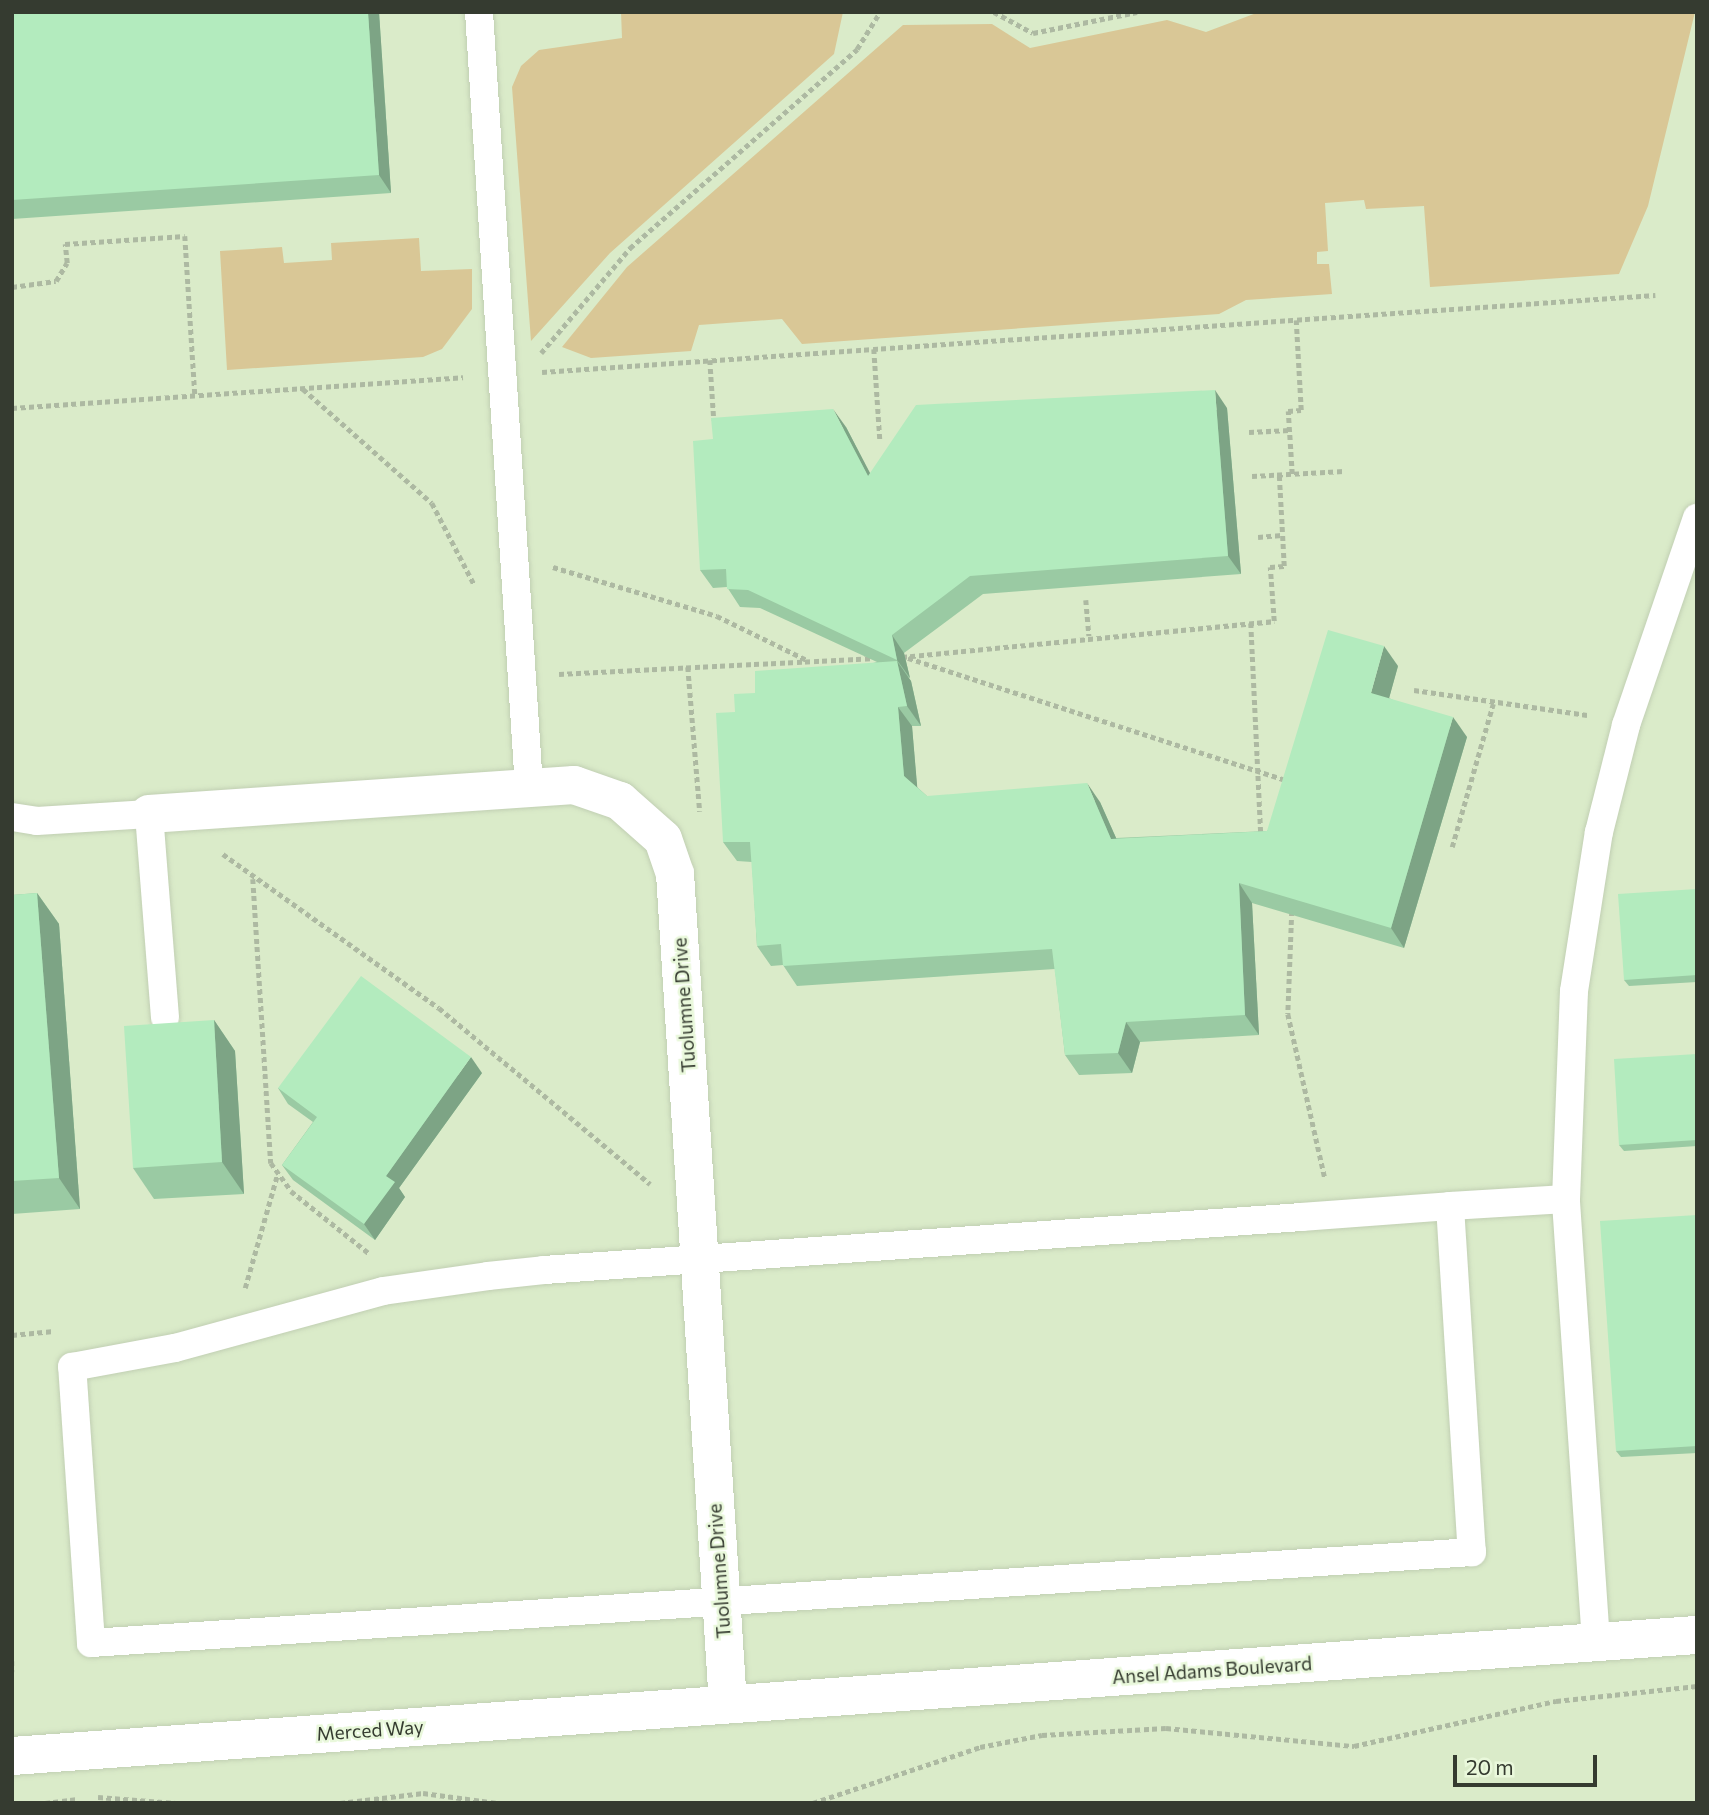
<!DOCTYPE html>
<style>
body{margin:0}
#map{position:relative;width:1709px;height:1815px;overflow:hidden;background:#e9f8db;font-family:Commissioner,sans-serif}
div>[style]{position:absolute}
.built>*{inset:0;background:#daebc9}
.green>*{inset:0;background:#d9c796}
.path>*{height:4.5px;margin-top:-2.25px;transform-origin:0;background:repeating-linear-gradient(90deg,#adb9a2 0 5px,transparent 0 8.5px)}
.roads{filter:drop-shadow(0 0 2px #c1cfb3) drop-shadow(0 0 2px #c1cfb3)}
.lane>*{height:28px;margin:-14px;padding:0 14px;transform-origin:14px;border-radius:14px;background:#fff}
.street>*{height:38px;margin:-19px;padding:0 19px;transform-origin:19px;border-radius:19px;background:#fff}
.wall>*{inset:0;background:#9acaa3}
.shaded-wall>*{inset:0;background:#7da485}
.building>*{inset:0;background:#b3ebbe}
span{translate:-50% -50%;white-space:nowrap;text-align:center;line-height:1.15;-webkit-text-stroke:5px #e9f8db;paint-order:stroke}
.street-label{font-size:19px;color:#353b30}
.frame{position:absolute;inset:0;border:14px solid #353b30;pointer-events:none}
.scale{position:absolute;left:1453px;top:1755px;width:144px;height:32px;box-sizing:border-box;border:4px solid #353b30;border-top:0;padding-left:9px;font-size:21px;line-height:24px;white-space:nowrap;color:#353b30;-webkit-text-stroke:5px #e9f8db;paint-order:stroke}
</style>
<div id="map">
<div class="built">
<i style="clip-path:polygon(12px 12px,1697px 12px,1697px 1803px,12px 1803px)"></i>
</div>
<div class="green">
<i style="clip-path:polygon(621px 12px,843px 12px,834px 54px,610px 253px,531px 341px,512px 87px,521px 66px,539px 50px,622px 38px)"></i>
<i style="clip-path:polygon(1259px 12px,1695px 12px,1648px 206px,1619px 274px,1430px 287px,1424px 206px,1366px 209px,1364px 200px,1325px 203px,1328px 251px,1317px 252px,1317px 264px,1329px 264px,1332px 294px,1246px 300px,1219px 314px,802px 344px,782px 319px,699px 325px,691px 351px,591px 358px,562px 347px,627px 267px,903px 25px,992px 24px,1030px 48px,1167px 20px,1206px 32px)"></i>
<i style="clip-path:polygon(419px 238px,421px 271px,472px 269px,472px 309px,442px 349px,423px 357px,227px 370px,220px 251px,282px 247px,284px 263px,332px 260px,331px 243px)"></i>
</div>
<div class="path">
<i style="left:922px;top:12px;width:17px"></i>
<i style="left:994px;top:12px;width:44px;rotate:28.3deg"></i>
<i style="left:1033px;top:33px;width:106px;rotate:-11.4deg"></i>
<i style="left:1192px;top:12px;width:27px"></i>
<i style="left:12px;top:287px;width:44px;rotate:-7.8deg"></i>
<i style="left:56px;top:281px;width:21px;rotate:-59deg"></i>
<i style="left:67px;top:263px;width:19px;rotate:-96deg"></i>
<i style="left:65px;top:244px;width:120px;rotate:-3.8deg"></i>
<i style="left:185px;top:236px;width:160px;rotate:86.4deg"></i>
<i style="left:874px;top:349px;width:91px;rotate:86.2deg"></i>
<i style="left:541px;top:353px;width:138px;rotate:-49.7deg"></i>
<i style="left:630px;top:248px;width:302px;rotate:-41.2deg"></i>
<i style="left:857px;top:49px;width:44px;rotate:-58.1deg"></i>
<i style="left:710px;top:360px;width:60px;rotate:86.2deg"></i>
<i style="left:542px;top:372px;width:1116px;rotate:-3.96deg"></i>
<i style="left:303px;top:389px;width:172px;rotate:41.5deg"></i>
<i style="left:432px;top:503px;width:91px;rotate:62.6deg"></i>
<i style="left:12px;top:408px;width:452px;rotate:-3.9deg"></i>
<i style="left:1249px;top:432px;width:41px;rotate:-2.8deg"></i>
<i style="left:1292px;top:474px;width:63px;rotate:-93.6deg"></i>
<i style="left:1288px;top:411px;width:13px;rotate:-4deg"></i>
<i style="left:1301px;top:410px;width:90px;rotate:-93.2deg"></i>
<i style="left:1252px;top:476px;width:92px;rotate:-3.1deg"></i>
<i style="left:1258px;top:537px;width:24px;rotate:-5deg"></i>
<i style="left:553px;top:567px;width:171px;rotate:16.6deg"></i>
<i style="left:717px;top:616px;width:100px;rotate:26.1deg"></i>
<i style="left:1086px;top:600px;width:36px;rotate:85deg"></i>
<i style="left:1251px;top:623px;width:213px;rotate:87.3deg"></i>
<i style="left:902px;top:657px;width:374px;rotate:-5.5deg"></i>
<i style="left:1274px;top:621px;width:54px;rotate:-94.2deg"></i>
<i style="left:1270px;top:567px;width:14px;rotate:-4deg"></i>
<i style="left:1284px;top:566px;width:91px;rotate:-93.1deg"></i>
<i style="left:908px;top:658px;width:397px;rotate:17.9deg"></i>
<i style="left:688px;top:667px;width:145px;rotate:85.3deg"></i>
<i style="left:559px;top:674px;width:313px;rotate:-2.9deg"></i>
<i style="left:1414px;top:690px;width:175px;rotate:8.2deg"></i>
<i style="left:1452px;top:847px;width:149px;rotate:-74deg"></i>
<i style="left:223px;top:854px;width:265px;rotate:35.5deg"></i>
<i style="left:439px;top:1008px;width:275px;rotate:39.8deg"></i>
<i style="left:253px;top:879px;width:285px;rotate:86.4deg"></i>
<i style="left:271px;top:1163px;width:34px;rotate:54deg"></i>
<i style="left:291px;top:1191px;width:101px;rotate:38.6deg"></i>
<i style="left:1292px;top:911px;width:103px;rotate:92.2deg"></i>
<i style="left:1288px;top:1014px;width:168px;rotate:77.3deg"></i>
<i style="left:245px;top:1288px;width:116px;rotate:-74.1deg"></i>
<i style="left:12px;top:1335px;width:42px;rotate:-5.4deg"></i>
<i style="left:12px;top:1661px;width:11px;rotate:90deg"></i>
<i style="left:98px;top:1797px;width:78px;rotate:4.4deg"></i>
<i style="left:45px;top:1803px;width:33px;rotate:-7deg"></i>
<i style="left:340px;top:1803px;width:84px;rotate:-6.9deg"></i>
<i style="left:423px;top:1793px;width:75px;rotate:7.7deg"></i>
<i style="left:813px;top:1803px;width:176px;rotate:-18.5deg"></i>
<i style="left:980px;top:1747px;width:63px;rotate:-11deg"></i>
<i style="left:1042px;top:1735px;width:124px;rotate:-3.2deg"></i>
<i style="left:1166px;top:1728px;width:189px;rotate:5.5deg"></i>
<i style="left:1354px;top:1746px;width:207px;rotate:-12.6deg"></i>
<i style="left:1556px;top:1701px;width:142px;rotate:-6.1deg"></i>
</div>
<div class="roads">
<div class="lane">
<i style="left:479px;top:12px;width:777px;rotate:86.31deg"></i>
<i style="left:12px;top:817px;width:25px;rotate:9deg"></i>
<i style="left:37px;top:821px;width:112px;rotate:-3.6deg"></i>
<i style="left:149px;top:814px;width:204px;rotate:85.5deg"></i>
<i style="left:1450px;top:1206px;width:347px;rotate:86.4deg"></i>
<i style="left:1472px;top:1552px;width:1384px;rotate:176.23deg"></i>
<i style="left:91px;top:1643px;width:277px;rotate:-93.9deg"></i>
<i style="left:72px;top:1367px;width:105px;rotate:-10.5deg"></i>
<i style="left:175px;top:1348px;width:216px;rotate:-15.3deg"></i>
<i style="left:383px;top:1291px;width:106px;rotate:-8.1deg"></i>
<i style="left:488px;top:1276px;width:56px;rotate:-6.1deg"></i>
<i style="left:544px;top:1270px;width:759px;rotate:-4deg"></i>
<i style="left:1301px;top:1217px;width:149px;rotate:-4.2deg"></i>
<i style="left:1450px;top:1206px;width:116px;rotate:-3.5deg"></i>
<i style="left:1596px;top:1642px;width:444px;rotate:-93.9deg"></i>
<i style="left:1566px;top:1199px;width:208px;rotate:-87.8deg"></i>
<i style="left:1574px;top:991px;width:161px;rotate:-81.1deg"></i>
<i style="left:1599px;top:832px;width:110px;rotate:-75.8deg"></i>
<i style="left:1626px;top:725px;width:219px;rotate:-71.1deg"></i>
</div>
<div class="street">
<i style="left:149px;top:814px;width:426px;rotate:-3.9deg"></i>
<i style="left:574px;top:785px;width:49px;rotate:19.2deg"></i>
<i style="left:620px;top:801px;width:57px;rotate:41.5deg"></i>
<i style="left:663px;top:839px;width:37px;rotate:71deg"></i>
<i style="left:675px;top:874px;width:832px;rotate:86.35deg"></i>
<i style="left:12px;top:1756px;width:1689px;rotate:-4.11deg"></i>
</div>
</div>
<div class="wall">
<i style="clip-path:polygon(12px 12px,379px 12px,391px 193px,12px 219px)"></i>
<i style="clip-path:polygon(1227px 408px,1241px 574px,983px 594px,904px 653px,910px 678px,908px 677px,911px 681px,921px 726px,912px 726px,917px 787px,927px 796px,1100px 802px,1116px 838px,1267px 831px,1398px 666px,1389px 698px,1467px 737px,1404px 948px,1252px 903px,1259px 1035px,1140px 1042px,1132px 1073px,1079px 1075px,1065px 1055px,1055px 969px,797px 986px,783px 965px,771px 966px,757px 946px,752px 862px,737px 861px,723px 842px,735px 712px,755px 693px,877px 662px,760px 608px,740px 607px,727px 587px,713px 588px,700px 570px,846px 427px,870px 474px)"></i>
<i style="clip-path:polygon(1697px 889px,1697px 982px,1629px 986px,1624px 980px)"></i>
<i style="clip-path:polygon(37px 893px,59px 924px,80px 1209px,12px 1214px,12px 895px)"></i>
<i style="clip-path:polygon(214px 1020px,235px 1051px,244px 1194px,154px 1199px,133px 1168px)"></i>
<i style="clip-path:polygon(1697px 1054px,1697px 1146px,1624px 1151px,1619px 1145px)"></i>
<i style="clip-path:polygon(482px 1073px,399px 1188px,405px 1197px,375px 1240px,293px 1180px,282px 1165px,313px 1122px,288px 1104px,278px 1088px)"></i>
<i style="clip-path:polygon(1697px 1215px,1697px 1453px,1621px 1457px,1616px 1451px)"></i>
</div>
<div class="shaded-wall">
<i style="clip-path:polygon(368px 12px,379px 12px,391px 193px,379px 175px)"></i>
<i style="clip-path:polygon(1215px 390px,1227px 408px,1241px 574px,1228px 556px)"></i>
<i style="clip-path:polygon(833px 409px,846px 427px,881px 494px,868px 476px)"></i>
<i style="clip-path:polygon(892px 635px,904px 653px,910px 678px,897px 660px)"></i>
<i style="clip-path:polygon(1384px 646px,1398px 666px,1385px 713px,1371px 693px)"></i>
<i style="clip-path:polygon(897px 661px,911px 681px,921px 726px,907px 706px)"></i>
<i style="clip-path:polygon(898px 707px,912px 726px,918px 796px,904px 776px)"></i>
<i style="clip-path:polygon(1453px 717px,1467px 737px,1404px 948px,1391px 928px)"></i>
<i style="clip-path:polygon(1087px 783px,1100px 802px,1125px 858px,1111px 839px)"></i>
<i style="clip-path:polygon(1239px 883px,1252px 903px,1259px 1035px,1245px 1015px)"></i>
<i style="clip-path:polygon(37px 893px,59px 924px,80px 1209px,59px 1178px)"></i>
<i style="clip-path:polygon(214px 1020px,235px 1051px,244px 1194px,222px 1162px)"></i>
<i style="clip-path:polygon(1126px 1022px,1140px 1042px,1132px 1073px,1118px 1053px)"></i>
<i style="clip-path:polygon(471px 1057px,482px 1073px,399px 1188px,405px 1197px,375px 1240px,364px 1224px,386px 1176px)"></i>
</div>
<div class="building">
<i style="clip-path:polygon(12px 12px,368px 12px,379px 175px,12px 200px)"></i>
<i style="clip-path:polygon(1215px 390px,1228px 556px,970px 576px,892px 635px,897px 660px,748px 590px,727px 589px,726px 569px,700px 570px,693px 441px,713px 439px,711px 418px,833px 409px,868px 476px,916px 405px)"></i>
<i style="clip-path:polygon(1328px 630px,1384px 646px,1371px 693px,1453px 717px,1391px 928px,1239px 883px,1245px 1015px,1126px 1022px,1118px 1053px,1065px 1055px,1052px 949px,783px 966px,781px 944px,757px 946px,750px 842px,723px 842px,716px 713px,735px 712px,734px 694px,755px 693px,755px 671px,897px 661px,907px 706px,898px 707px,904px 776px,927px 796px,1087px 783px,1111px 839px,1267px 831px)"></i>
<i style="clip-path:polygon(1697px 889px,1697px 975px,1624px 980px,1618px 894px)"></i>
<i style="clip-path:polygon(37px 893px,59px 1178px,12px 1181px,12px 895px)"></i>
<i style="clip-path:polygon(361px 976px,471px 1057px,386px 1176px,395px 1182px,364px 1224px,282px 1165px,317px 1117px,278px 1088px)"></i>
<i style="clip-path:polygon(214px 1020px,222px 1162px,133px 1168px,124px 1026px)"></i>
<i style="clip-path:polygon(1697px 1054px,1697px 1140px,1619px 1145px,1614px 1059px)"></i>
<i style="clip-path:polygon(1697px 1215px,1697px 1446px,1616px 1451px,1600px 1221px)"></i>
</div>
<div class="street-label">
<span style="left:684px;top:1005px;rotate:-94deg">Tuolumne Drive</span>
<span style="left:719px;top:1571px;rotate:-94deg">Tuolumne Drive</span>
<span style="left:1212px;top:1670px;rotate:-4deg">Ansel Adams Boulevard</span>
<span style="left:370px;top:1730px;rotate:-4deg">Merced Way</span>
</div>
<div class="frame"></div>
<div class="scale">20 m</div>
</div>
